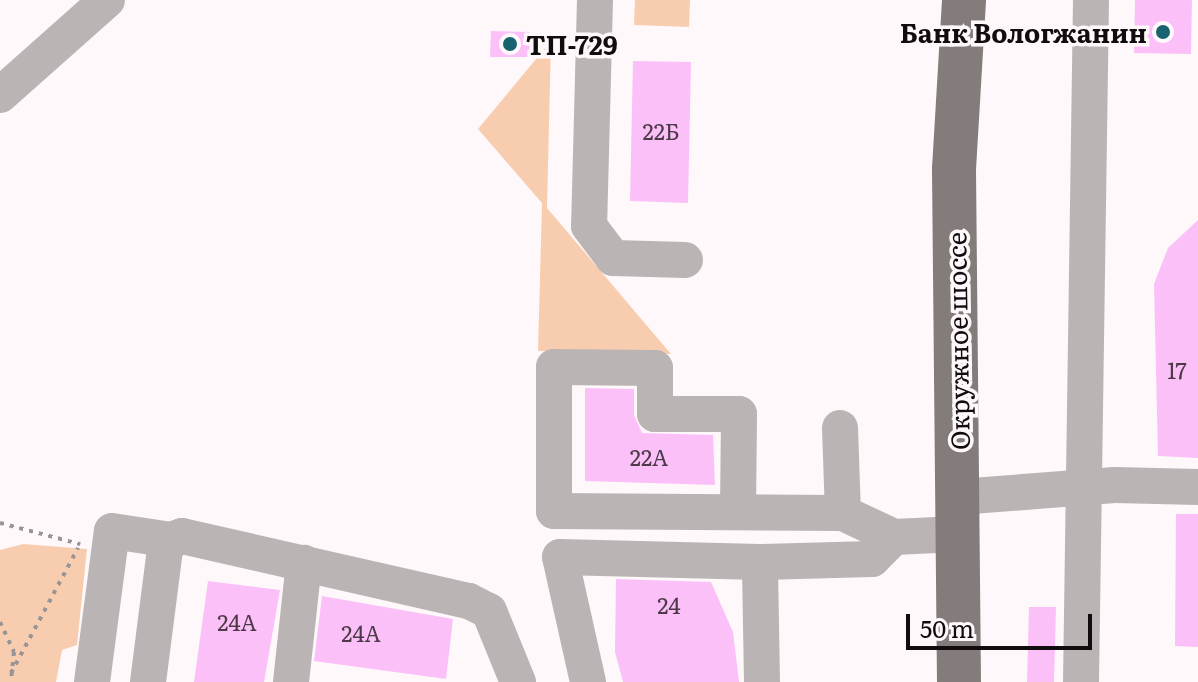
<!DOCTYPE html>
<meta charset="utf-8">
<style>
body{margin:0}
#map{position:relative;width:1198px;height:682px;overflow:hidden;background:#fef8fa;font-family:Literata,serif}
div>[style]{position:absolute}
.green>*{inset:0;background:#f8cdaf}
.building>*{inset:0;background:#fcc0f9}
.path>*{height:4px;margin-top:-2px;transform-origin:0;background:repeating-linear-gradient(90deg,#999495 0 4px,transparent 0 10px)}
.minor>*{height:36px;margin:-18px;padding:0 18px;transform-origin:18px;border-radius:18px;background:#bab5b4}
.major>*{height:44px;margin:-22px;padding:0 22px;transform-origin:22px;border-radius:22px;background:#847c7b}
.dots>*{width:22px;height:22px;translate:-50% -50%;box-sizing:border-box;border:4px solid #fef8fa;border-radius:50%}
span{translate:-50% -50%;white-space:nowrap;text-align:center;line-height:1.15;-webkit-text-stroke:7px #fef8fa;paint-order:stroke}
.number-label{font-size:22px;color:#4c3a49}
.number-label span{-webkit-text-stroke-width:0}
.poi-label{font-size:26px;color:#110d0e;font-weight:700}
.right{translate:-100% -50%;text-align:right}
.left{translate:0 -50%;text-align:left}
.street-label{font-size:26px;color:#110d0e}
.scale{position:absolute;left:906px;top:614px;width:186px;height:36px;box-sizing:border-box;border:4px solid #110d0e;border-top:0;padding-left:10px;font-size:24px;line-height:28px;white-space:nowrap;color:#110d0e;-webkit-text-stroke:6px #fef8fa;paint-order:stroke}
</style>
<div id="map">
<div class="green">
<i style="clip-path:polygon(635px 0,690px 0,689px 27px,634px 25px)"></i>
<i style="clip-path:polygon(551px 41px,547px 208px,671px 354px,538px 351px,542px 203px,478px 129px)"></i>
<i style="clip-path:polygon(23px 544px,87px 549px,77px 645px,62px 650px,56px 682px,0 682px,0 550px)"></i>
</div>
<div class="building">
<i style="clip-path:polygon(1135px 0,1192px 0,1191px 54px,1134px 53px)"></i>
<i style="clip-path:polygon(491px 31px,530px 32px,529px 57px,490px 57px)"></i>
<i style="clip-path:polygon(633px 61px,691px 62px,688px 203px,630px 201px)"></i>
<i style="clip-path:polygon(1198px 220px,1198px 458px,1158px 456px,1154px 284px,1168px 248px)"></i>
<i style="clip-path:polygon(585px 388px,634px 389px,634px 415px,642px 433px,713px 435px,715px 485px,585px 481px)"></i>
<i style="clip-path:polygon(1176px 514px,1198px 514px,1198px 647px,1175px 646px)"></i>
<i style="clip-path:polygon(616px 579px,711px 582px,733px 632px,739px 682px,623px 682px,615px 652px)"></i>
<i style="clip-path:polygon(208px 581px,280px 590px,264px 682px,194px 682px)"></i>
<i style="clip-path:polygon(322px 596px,453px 619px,446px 679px,314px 661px)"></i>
<i style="clip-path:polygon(1029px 607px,1056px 607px,1054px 682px,1027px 682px)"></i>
</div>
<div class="path">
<i style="left:0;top:523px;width:83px;rotate:14.7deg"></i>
<i style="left:0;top:622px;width:33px;rotate:65deg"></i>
<i style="left:14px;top:652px;width:30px;rotate:96deg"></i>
<i style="left:11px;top:673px;width:142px;rotate:-61.8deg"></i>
</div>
<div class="minor">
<i style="left:595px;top:0;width:226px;rotate:91.5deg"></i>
<i style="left:589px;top:226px;width:40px;rotate:53deg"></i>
<i style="left:613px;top:258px;width:72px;rotate:1.6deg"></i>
<i style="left:0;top:95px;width:143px;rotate:-41.6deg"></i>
<i style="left:840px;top:428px;width:85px;rotate:88deg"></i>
<i style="left:843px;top:513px;width:56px;rotate:25.2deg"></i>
<i style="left:959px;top:497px;width:156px;rotate:-4.4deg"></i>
<i style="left:1115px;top:485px;width:83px;rotate:1.4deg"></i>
<i style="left:738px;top:512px;width:98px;rotate:-89.4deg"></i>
<i style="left:739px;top:414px;width:84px;rotate:180deg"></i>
<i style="left:655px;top:414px;width:46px;rotate:-90deg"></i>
<i style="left:655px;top:368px;width:101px;rotate:-179.4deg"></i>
<i style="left:554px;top:367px;width:144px;rotate:90deg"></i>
<i style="left:554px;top:511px;width:289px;rotate:0.4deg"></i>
<i style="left:92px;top:682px;width:152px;rotate:-82.5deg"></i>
<i style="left:112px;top:531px;width:60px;rotate:8.7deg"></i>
<i style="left:148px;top:682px;width:133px;rotate:-82.7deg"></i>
<i style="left:165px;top:550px;width:12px;rotate:-59deg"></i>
<i style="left:171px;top:540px;width:12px;rotate:-20deg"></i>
<i style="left:182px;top:536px;width:294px;rotate:12.8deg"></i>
<i style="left:469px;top:601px;width:22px;rotate:27deg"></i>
<i style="left:489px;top:611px;width:77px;rotate:67.8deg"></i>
<i style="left:291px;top:682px;width:120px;rotate:-83.8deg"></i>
<i style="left:588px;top:682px;width:128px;rotate:-102.6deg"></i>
<i style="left:560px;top:557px;width:200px;rotate:1.4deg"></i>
<i style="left:762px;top:682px;width:120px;rotate:-91deg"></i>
<i style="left:760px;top:562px;width:112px;rotate:-1.5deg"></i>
<i style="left:872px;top:559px;width:31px;rotate:-45deg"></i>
<i style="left:894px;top:537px;width:64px;rotate:-2.7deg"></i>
<i style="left:1081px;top:682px;width:682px;rotate:-89.16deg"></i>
</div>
<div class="major">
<i style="left:959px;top:682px;width:513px;rotate:-90.56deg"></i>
<i style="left:954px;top:169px;width:169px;rotate:-86.6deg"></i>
</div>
<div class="dots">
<i style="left:1163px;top:32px;background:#18636f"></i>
<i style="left:510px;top:44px;background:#18636f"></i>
</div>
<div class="number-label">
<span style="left:661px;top:131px">22Б</span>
<span style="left:1177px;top:370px">17</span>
<span style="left:649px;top:457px">22А</span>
<span style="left:669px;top:605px">24</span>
<span style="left:237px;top:622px">24А</span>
<span style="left:361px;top:633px">24А</span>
</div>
<div class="poi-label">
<span class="right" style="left:1147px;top:32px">Банк Вологжанин</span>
<span class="left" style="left:526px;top:44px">ТП-729</span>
</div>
<div class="street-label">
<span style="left:957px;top:341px;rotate:-91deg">Окружное шоссе</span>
</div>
<div class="scale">50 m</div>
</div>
